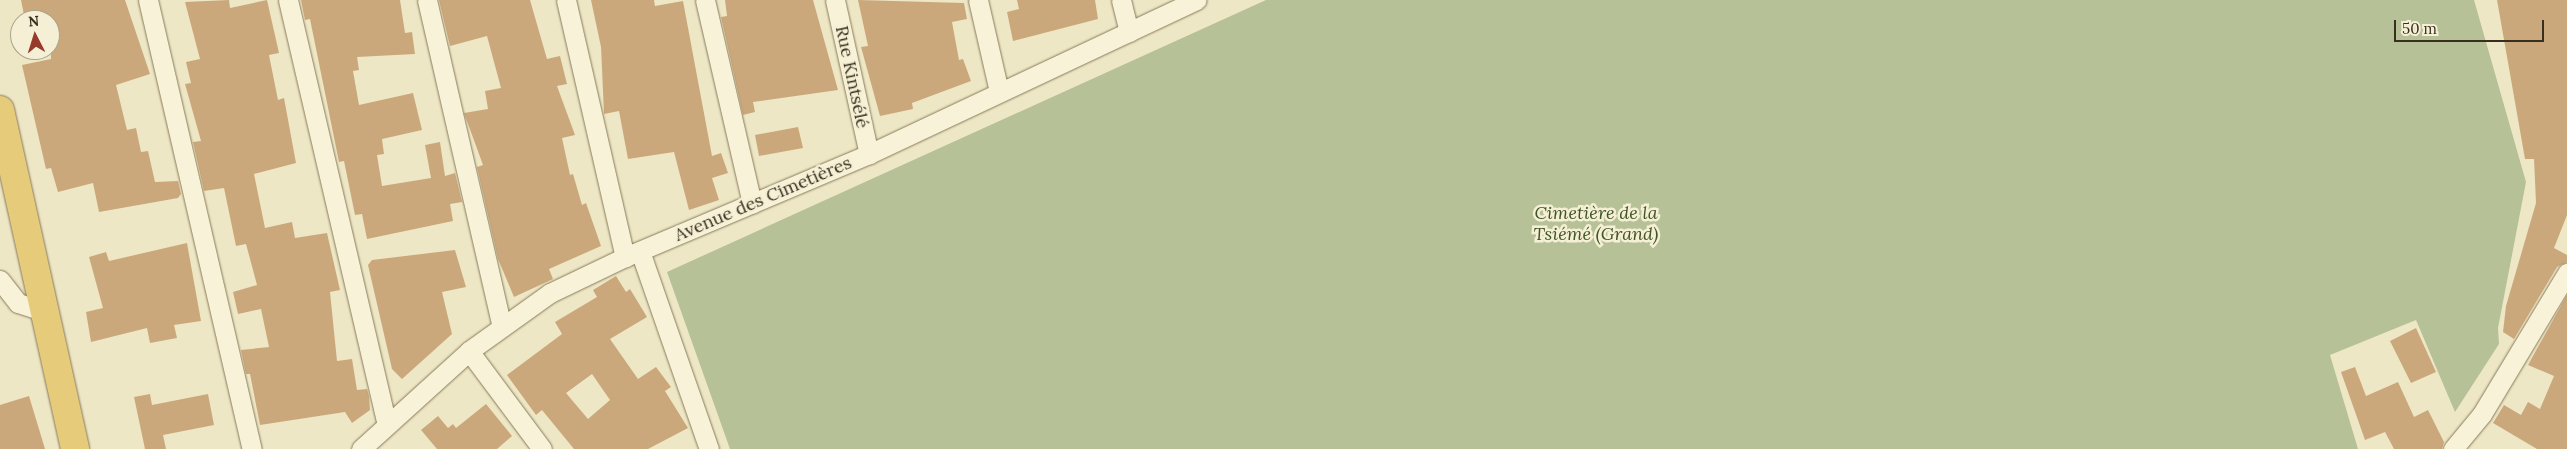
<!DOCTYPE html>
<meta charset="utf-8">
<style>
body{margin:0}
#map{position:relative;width:2567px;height:449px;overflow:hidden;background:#eee7c5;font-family:Lora,serif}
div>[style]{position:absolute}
.cemetery>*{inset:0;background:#b6c198}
.building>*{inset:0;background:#cba87b}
.roads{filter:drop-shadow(0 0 1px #887a5b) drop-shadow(0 0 1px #887a5b)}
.minor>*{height:19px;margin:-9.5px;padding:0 9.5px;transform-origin:9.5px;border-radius:9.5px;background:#f8f3d8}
.trunk>*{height:28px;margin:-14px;padding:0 14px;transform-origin:14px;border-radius:14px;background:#e6cb7a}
span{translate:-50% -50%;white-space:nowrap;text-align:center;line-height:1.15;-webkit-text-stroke:5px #f5f0d5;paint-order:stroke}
.street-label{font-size:18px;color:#392f1f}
.park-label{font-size:18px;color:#425526;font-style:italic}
.north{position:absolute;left:10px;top:10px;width:50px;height:50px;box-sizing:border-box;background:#f5f0d5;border:1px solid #aaa38c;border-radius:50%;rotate:355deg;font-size:14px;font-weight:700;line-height:20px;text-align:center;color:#392f1f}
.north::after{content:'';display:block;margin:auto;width:18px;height:22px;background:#973a2c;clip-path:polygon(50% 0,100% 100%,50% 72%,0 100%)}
.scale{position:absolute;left:2394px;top:20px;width:150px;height:22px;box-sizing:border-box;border:2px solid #392f1f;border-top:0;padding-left:6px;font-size:15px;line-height:18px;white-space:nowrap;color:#392f1f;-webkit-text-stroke:4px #f5f0d5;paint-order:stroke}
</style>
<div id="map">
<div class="cemetery">
<i style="clip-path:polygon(1266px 0,2474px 0,2526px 182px,2498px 328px,2499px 344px,2455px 412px,2416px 320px,2330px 355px,2358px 449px,730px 449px,667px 272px)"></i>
</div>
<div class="building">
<i style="clip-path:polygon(21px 0,125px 0,150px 74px,116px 85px,127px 130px,136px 128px,141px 152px,148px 151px,155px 182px,178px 181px,181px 194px,178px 198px,99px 212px,93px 183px,58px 192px,51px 168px,46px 169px,22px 65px,51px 59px,50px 20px,25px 20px)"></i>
<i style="clip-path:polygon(229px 0,230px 8px,267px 0,279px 53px,269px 55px,278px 100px,284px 98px,296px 163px,254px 174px,265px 228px,292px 222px,295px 238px,327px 233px,340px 290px,330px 292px,337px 361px,352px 359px,357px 390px,367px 389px,369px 396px,370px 410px,352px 423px,345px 412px,260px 425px,250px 374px,246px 374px,241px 350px,269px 347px,261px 309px,238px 314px,233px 292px,257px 285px,246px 244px,236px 246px,224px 188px,204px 191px,193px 142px,201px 141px,185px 84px,191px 83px,186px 62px,200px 59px,185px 2px)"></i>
<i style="clip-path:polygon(301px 0,400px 0,405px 33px,412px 32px,415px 54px,357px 57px,359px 70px,353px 71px,359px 105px,413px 93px,422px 130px,382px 139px,384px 154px,377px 155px,382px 186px,431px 178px,425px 145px,440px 142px,445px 176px,455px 173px,462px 202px,450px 204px,453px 221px,367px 239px,362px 214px,355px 215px,344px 161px,339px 162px,310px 19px,305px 20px)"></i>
<i style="clip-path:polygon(439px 0,530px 0,547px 59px,560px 56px,567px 84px,557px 86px,575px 135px,562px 138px,570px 175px,573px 174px,582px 205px,586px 203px,601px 246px,549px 269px,553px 279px,514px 297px,498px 259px,477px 167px,483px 165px,464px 113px,488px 109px,485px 91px,501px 88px,487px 36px,450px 46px)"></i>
<i style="clip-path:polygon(591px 0,654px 0,655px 6px,683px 1px,712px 156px,721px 153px,728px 173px,712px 178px,719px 200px,689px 210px,674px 152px,628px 159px,619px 111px,604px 114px,601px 47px)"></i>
<i style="clip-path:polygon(725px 0,813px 0,838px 90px,753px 102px,755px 112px,743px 115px,721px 17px,727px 16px)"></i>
<i style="clip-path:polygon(858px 0,964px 3px,967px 19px,952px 22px,959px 60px,963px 59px,971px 81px,912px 103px,913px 109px,880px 116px,861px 47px,868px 46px)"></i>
<i style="clip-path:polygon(1017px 0,1095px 0,1098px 19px,1013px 41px,1007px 12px,1019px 9px)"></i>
<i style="clip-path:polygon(2497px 0,2567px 0,2567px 215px,2554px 248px,2567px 255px,2567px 262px,2557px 267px,2514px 339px,2503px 332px,2506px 306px,2536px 203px,2534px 159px,2525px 159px)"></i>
<i style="clip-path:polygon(798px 127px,803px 148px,759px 156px,755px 135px)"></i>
<i style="clip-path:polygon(187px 243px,201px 321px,174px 325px,177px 338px,150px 343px,147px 328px,91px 342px,86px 312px,103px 308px,89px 257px,106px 252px,109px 261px)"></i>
<i style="clip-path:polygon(455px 250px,466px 287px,442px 292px,452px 334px,402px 379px,392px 369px,368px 265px,372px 260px)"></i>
<i style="clip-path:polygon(evenodd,616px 276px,626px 292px,630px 289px,647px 317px,610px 339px,638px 379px,656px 367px,671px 387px,665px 391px,688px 428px,648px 449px,574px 449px,542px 410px,536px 415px,507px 375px,562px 334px,555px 322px,597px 297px,593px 290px,616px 276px,592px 374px,610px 400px,588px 419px,566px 393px,592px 374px)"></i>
<i style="clip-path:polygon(2567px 295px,2567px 449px,2537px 449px,2493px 423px,2504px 405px,2521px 415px,2528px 402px,2540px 409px,2554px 376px,2528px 365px)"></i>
<i style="clip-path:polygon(2416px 328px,2436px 372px,2411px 383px,2390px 341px)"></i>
<i style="clip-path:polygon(2355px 367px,2366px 396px,2398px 382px,2414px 417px,2428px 410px,2444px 442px,2442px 449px,2394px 449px,2385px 432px,2365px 440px,2341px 372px)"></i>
<i style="clip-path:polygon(150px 394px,152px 405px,208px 394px,214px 425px,163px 435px,166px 449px,145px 449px,134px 397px)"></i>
<i style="clip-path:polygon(29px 396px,45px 449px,0 449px,0 405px)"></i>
<i style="clip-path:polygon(486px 404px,512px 436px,497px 449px,437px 449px,421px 430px,438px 416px,448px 428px,453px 424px,456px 428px)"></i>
</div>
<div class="roads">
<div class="minor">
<i style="left:148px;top:0;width:461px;rotate:77deg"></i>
<i style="left:288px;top:0;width:436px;rotate:76.9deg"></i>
<i style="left:427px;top:0;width:335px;rotate:77.1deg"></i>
<i style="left:566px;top:0;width:264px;rotate:77.1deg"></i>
<i style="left:705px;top:0;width:209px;rotate:77deg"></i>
<i style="left:835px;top:0;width:158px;rotate:77.6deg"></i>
<i style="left:978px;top:0;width:94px;rotate:77.1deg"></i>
<i style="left:1121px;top:0;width:33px;rotate:76deg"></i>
<i style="left:640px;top:251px;width:210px;rotate:70.8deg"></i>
<i style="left:0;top:280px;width:29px;rotate:52deg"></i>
<i style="left:18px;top:303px;width:25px;rotate:18deg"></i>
<i style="left:469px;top:351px;width:122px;rotate:53.3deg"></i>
<i style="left:361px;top:449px;width:146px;rotate:-42.2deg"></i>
<i style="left:469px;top:351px;width:100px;rotate:-35.6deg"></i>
<i style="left:550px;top:293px;width:83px;rotate:-25.6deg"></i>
<i style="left:625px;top:257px;width:265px;rotate:-22.9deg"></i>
<i style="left:869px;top:154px;width:362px;rotate:-25.2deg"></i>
<i style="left:2453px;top:449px;width:45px;rotate:-50.4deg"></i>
<i style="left:2482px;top:414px;width:165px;rotate:-58.9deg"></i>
</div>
<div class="trunk">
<i style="left:0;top:110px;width:347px;rotate:77.5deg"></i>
</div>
</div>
<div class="street-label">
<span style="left:852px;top:77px;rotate:78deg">Rue Kintsélé</span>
<span style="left:763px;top:199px;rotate:-23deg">Avenue des Cimetières</span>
</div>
<div class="park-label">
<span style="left:1596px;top:224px">Cimetière de la<br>Tsiémé (Grand)</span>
</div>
<div class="north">N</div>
<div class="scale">50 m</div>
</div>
